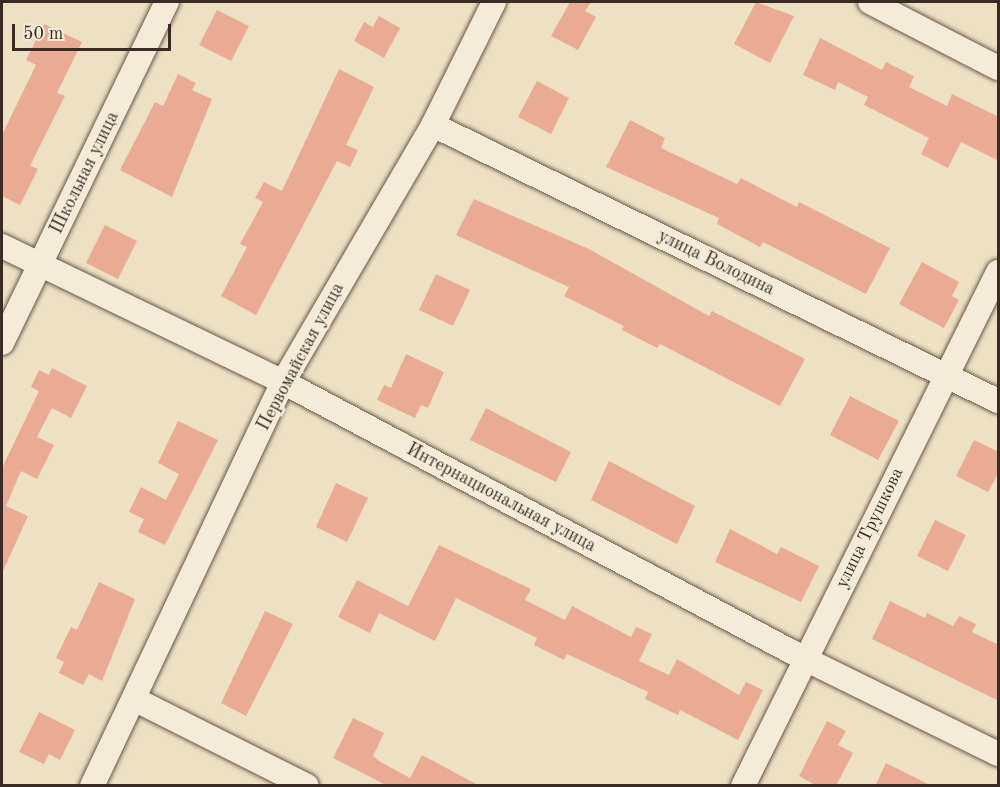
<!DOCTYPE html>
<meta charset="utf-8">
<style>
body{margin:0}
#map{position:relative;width:1000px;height:787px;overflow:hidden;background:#eee1c3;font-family:"Old Standard TT",serif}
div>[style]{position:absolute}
.building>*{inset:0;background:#e9ab94}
.roads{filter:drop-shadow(0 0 2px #67594c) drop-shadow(0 0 2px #67594c)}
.minor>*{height:24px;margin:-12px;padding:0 12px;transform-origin:12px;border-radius:12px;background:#f4ecd8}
span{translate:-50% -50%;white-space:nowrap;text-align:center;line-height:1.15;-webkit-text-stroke:5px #f4ecd8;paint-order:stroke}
.street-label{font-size:18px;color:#3a2c24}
.frame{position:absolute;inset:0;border:3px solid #3a2c24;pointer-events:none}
.scale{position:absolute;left:12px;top:24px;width:159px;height:27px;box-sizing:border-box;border:3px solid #3a2c24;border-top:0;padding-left:8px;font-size:18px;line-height:21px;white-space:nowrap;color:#3a2c24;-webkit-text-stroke:4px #f4ecd8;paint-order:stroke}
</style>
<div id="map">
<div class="building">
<i style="clip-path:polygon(570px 2px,591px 2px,585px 11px,596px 17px,578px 50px,551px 36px)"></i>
<i style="clip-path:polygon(756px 2px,794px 16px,770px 63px,734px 44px)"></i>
<i style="clip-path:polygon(217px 10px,249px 26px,231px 61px,199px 45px)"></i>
<i style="clip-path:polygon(379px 16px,400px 28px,384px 58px,354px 41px,364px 22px,373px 27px)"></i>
<i style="clip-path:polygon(44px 24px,82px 42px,57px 93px,65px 96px,30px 166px,38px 169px,20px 205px,2px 196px,2px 135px,36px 65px,26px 60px)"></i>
<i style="clip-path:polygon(820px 38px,882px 70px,886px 62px,914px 76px,909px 87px,947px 106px,952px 94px,999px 117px,999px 161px,961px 142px,948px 168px,921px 154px,929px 138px,864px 105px,868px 97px,838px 82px,835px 90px,803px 75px)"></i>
<i style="clip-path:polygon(339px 69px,374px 87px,346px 145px,358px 150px,350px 167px,337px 161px,256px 315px,221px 296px,247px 247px,240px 244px,263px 202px,255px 198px,264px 182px,282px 191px)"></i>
<i style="clip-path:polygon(178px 74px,196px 83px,192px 90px,212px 99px,172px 197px,120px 170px,155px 102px,163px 106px)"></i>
<i style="clip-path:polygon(537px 81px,569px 98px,551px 134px,518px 117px)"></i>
<i style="clip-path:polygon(630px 120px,665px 138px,661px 148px,737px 184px,741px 178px,797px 207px,799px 202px,890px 248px,866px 294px,763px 242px,760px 247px,717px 224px,719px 218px,606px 167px)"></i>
<i style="clip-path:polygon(474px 199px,589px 249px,709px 316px,712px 311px,805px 359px,780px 406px,660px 344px,657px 348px,622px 330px,624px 326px,564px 296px,569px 287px,456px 235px)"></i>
<i style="clip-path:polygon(105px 225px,137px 241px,118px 279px,86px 263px)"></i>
<i style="clip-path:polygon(922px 262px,959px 282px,952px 296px,959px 300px,944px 328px,899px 304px)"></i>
<i style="clip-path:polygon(436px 274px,470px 290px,453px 326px,419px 310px)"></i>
<i style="clip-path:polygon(406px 354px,444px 372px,428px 408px,421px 405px,415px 418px,377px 400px,384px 385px,391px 388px)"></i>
<i style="clip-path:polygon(52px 368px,87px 386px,71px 418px,52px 408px,37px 437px,54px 445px,37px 479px,21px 471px,6px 506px,28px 516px,2px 573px,2px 468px,39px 391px,31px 387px,39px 370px,49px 375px)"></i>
<i style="clip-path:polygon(850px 396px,899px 421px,878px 460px,830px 435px)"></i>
<i style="clip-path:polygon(486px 408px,571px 452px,556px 482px,470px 440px)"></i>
<i style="clip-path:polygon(178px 421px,218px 440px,165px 545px,138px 532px,144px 519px,129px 512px,141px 487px,166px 500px,179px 474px,158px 463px)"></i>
<i style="clip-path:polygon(974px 440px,999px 452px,999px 472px,988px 492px,956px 476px)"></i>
<i style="clip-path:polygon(609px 461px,695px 506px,677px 544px,591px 500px)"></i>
<i style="clip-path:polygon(336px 483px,368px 498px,347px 542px,316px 527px)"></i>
<i style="clip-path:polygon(935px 520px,966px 535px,948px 571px,917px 556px)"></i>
<i style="clip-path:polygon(730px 529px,777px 554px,781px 547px,819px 566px,801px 602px,715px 562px)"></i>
<i style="clip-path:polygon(439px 545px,531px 589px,525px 600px,565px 620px,572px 606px,631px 637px,636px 627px,652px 634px,639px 661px,669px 675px,677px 659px,739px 695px,746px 682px,763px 690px,738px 740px,680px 710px,678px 715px,645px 699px,648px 692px,567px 654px,564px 660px,534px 645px,537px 638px,456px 598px,435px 641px,379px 613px,370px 633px,338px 617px,357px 580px,408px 606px)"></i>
<i style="clip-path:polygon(99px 582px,135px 599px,102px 681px,89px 674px,83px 685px,59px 673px,64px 662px,56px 658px,71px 627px,77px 630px)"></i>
<i style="clip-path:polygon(890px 601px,925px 618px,927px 613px,953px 626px,959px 616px,976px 624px,972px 632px,999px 645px,999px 701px,872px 639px)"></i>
<i style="clip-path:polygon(265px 611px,293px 624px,246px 716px,221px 703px)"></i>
<i style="clip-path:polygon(39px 712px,75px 730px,60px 760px,49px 754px,44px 764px,19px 752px)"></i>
<i style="clip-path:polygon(353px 718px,384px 733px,373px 756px,379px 761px,410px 778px,422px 755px,480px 786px,388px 786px,333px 758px)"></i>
<i style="clip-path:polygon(827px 721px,846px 731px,838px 745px,853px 753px,836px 786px,817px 786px,799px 776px)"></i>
<i style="clip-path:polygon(886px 763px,932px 786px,875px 786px)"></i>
</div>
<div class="roads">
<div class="minor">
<i style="left:870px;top:2px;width:144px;rotate:27.3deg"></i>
<i style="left:433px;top:125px;width:629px;rotate:26.04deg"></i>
<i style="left:2px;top:246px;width:312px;rotate:25.8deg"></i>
<i style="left:283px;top:382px;width:591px;rotate:27.95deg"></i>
<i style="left:805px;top:659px;width:215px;rotate:26.2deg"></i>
<i style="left:2px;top:343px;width:379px;rotate:-64.2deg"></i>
<i style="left:136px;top:700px;width:191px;rotate:26.7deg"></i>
<i style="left:92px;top:786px;width:447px;rotate:-64.7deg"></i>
<i style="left:283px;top:382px;width:298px;rotate:-59.7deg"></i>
<i style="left:433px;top:125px;width:137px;rotate:-63.6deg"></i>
<i style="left:743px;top:786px;width:574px;rotate:-63.61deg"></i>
</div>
</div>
<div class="street-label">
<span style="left:85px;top:173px;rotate:-64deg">Школьная улица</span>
<span style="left:716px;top:263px;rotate:26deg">улица Володина</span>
<span style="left:301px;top:357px;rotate:-62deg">Первомайская улица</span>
<span style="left:501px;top:498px;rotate:28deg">Интернациональная улица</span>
<span style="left:870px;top:528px;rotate:-64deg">улица Трушкова</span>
</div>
<div class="frame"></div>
<div class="scale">50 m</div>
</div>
